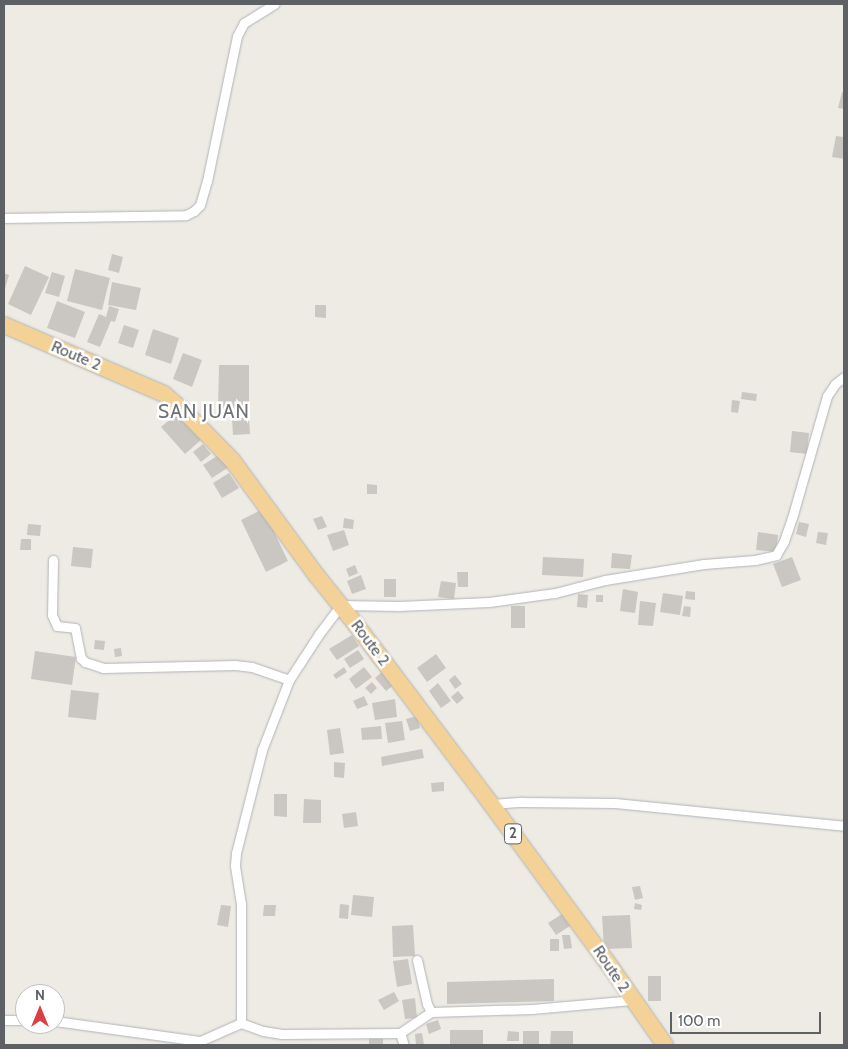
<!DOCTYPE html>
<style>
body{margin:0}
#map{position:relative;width:848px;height:1049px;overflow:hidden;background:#eeebe5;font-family:Cabin,sans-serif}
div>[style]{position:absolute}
.building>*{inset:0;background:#cac6c2}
.roads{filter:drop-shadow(0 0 1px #b0b3b6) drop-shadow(0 0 1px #b0b3b6)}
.street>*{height:9px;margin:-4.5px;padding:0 4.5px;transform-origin:4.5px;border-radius:4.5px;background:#fff}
.highway>*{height:16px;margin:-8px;padding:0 8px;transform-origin:8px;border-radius:8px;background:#f4d196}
span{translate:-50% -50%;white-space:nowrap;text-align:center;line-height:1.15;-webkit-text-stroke:5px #fff;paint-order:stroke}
.shield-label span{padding:1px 4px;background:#fff;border:1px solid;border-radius:4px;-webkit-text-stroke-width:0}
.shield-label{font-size:15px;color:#5d6164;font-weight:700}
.street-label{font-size:16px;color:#5d6164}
.quarter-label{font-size:19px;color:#6e7376;letter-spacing:1px}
.frame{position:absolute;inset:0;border:5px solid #5d6164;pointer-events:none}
.north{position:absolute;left:15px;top:984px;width:50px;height:50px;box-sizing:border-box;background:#fff;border:1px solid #bec0c1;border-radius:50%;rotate:0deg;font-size:14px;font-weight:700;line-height:20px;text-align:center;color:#5d6164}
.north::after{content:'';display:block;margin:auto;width:18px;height:22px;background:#db3e44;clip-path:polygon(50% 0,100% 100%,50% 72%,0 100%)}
.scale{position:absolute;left:670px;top:1012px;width:151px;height:22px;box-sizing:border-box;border:2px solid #5d6164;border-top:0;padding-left:6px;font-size:15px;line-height:18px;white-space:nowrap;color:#5d6164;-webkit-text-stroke:4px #fff;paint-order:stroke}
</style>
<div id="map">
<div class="building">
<i style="clip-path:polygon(842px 92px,844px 93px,844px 109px,838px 108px)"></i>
<i style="clip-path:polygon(836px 136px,844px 137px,844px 159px,832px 157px)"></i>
<i style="clip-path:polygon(112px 254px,123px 257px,119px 273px,108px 270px)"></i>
<i style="clip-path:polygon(25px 266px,49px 277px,31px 315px,8px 304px)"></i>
<i style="clip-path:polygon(75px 269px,110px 278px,102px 310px,67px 301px)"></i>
<i style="clip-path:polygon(52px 272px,65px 276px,59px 297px,45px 293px)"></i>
<i style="clip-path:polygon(4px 273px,9px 275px,4px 292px)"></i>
<i style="clip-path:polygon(112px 282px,141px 288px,136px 310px,108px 305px)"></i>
<i style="clip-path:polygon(57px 301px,85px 312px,75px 338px,47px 328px)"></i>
<i style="clip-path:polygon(315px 305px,326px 305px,326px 318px,315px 317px)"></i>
<i style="clip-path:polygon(109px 306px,119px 309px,115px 322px,111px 321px,100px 347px,87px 342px,99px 314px,106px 317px)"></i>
<i style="clip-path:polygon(124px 325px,139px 330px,133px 348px,118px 343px)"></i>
<i style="clip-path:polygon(153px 329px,179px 338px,171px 364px,145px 355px)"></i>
<i style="clip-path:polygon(183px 353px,202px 360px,192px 387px,173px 379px)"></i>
<i style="clip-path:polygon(219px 365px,249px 365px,249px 409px,218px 409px)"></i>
<i style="clip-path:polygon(742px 392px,757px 394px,756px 401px,741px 399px)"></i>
<i style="clip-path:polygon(732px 400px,740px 401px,738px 413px,731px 412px)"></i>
<i style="clip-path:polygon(179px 412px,202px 439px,185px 454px,161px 427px)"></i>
<i style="clip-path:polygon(232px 418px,249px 418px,250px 434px,233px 435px)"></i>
<i style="clip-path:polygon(792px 431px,809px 433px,807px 454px,790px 452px)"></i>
<i style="clip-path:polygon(203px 444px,211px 454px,201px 462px,193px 452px)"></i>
<i style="clip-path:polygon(220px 454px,229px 467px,212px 478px,203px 465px)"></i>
<i style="clip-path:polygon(229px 473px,239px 488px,222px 498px,213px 483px)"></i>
<i style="clip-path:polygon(367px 484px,377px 485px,377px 494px,367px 494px)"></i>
<i style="clip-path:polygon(263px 509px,288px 561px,266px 572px,241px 520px)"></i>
<i style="clip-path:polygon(322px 516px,327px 527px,318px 530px,313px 519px)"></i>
<i style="clip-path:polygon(344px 518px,354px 520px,353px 529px,343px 528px)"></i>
<i style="clip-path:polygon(799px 522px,809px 524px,806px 537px,796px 534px)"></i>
<i style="clip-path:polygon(28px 524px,41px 525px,40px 536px,27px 535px)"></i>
<i style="clip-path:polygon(344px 530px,349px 545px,333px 551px,327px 535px)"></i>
<i style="clip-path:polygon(758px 532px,778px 535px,776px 552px,756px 550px)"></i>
<i style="clip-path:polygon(818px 532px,828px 533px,826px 545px,816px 543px)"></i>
<i style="clip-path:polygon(21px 539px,31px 539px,31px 550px,20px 550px)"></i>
<i style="clip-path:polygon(73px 547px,93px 549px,91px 568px,71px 566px)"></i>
<i style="clip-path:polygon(612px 553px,632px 555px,630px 569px,611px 568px)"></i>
<i style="clip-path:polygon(543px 557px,584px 559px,583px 577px,542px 575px)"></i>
<i style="clip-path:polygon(792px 557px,801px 580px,782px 587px,773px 564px)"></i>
<i style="clip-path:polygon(355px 565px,358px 573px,349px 577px,346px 569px)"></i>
<i style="clip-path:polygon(457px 572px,468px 572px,468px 587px,458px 587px)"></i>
<i style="clip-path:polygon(361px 575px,366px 589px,352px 594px,347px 581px)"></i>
<i style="clip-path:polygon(384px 579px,396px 579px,396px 597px,384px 597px)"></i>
<i style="clip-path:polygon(441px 581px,456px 583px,454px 599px,438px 597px)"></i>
<i style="clip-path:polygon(623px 589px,638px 592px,635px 613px,620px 611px)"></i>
<i style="clip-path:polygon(686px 591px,695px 592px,695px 600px,685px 599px)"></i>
<i style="clip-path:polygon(663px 593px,683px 596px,680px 615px,660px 612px)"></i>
<i style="clip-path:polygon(578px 594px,588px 595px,587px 608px,577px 607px)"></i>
<i style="clip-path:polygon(596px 595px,603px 595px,603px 602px,596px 602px)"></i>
<i style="clip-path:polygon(640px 601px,656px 603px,653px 626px,638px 625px)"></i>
<i style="clip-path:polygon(511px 606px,525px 606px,525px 628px,511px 628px)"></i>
<i style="clip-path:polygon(684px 606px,691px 607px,690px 617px,682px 616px)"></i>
<i style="clip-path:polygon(352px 635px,359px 646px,337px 660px,329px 649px)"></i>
<i style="clip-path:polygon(95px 640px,105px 641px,104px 650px,94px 649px)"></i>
<i style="clip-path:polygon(121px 648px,122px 656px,115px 657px,114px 649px)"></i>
<i style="clip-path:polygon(358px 650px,364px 659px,350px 668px,344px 659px)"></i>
<i style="clip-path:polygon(35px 651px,76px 657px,72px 685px,31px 679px)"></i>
<i style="clip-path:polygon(436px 654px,446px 668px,427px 682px,417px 668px)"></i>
<i style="clip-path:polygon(344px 667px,347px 672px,336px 679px,333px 675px)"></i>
<i style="clip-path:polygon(364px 667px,372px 677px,356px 689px,349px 679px)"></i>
<i style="clip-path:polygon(383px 671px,395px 684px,386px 691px,375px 678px)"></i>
<i style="clip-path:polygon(455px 675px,462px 684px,455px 689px,449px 680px)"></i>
<i style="clip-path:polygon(372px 682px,377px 688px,371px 694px,365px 688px)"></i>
<i style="clip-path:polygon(438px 683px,451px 701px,441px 708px,429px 691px)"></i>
<i style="clip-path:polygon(71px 690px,99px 693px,96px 720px,68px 717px)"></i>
<i style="clip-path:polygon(458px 691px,464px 698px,457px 704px,451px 697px)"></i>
<i style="clip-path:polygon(364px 696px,368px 705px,357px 709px,353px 701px)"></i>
<i style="clip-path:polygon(395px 699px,397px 717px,375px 720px,372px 703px)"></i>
<i style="clip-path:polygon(417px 716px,420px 728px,410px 731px,406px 719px)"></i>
<i style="clip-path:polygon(402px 721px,405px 740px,388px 743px,385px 723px)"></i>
<i style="clip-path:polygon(381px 726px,382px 739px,362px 740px,361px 728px)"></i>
<i style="clip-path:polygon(340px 728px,344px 753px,330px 755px,327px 730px)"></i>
<i style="clip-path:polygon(422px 749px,424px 758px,382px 766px,381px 757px)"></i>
<i style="clip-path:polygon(334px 762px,345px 763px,344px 778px,334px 777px)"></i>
<i style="clip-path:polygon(444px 782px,444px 791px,432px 792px,431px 783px)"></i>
<i style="clip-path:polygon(274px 794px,287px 794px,287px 817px,274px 816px)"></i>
<i style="clip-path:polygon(304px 799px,321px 800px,321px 823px,303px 823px)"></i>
<i style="clip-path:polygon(356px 812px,358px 826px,344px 828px,342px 814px)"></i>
<i style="clip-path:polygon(640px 886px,643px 898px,635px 900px,632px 887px)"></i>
<i style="clip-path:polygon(353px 895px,374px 897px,372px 917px,351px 915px)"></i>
<i style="clip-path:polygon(635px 903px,642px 905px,641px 910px,634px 909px)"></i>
<i style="clip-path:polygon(340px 904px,349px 905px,348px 919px,339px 918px)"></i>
<i style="clip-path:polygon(221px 905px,231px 906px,228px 927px,217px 925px)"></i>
<i style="clip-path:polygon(264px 905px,276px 905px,275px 916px,263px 916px)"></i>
<i style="clip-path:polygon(562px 914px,570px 926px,556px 935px,548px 923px)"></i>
<i style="clip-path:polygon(630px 915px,632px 948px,604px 949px,602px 916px)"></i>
<i style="clip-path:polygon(413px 925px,415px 956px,393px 957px,392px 926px)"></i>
<i style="clip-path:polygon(562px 935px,570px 935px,572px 948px,564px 949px)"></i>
<i style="clip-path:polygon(550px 939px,559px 939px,559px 951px,550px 951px)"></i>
<i style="clip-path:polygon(408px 959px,412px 984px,397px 987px,393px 961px)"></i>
<i style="clip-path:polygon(648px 976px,661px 976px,661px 1001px,648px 1001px)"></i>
<i style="clip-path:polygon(554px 979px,554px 1001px,447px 1004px,447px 982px)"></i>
<i style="clip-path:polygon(394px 992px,399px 1001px,384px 1010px,378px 1000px)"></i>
<i style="clip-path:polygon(415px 998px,417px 1018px,405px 1019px,402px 1000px)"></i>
<i style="clip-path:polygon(438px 1020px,441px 1029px,429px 1034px,426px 1024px)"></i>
<i style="clip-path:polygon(450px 1030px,483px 1030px,483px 1045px,450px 1045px)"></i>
<i style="clip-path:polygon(508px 1031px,519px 1032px,519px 1041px,507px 1041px)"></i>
<i style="clip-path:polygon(523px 1031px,539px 1031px,539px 1045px,523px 1045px)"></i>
<i style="clip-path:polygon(551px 1031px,573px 1031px,573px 1045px,550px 1045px)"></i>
<i style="clip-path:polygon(422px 1033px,424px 1045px,416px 1045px,415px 1034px)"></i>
<i style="clip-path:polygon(383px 1037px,383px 1045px,369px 1045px,369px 1038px)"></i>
</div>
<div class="roads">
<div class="street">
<i style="left:4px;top:218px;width:182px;rotate:-0.9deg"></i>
<i style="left:186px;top:215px;width:9px;rotate:-27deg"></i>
<i style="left:194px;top:211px;width:8px;rotate:-45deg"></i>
<i style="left:200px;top:205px;width:25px;rotate:-74deg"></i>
<i style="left:207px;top:181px;width:148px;rotate:-78.3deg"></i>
<i style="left:237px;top:36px;width:15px;rotate:-62deg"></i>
<i style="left:244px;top:23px;width:36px;rotate:-32deg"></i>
<i style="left:53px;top:560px;width:55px;rotate:91deg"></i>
<i style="left:52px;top:615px;width:12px;rotate:66deg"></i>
<i style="left:57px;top:626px;width:18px;rotate:6deg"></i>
<i style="left:75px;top:628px;width:31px;rotate:79deg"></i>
<i style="left:81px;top:658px;width:6px;rotate:45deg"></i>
<i style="left:85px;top:662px;width:19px;rotate:18deg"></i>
<i style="left:103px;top:668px;width:132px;rotate:-1.3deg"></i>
<i style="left:235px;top:665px;width:17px;rotate:7deg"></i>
<i style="left:252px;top:667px;width:39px;rotate:19deg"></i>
<i style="left:289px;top:680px;width:55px;rotate:-56.9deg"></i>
<i style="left:319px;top:634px;width:36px;rotate:-53deg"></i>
<i style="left:341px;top:605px;width:58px;rotate:1deg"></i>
<i style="left:399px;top:606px;width:90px;rotate:-2.5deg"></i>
<i style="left:489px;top:602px;width:67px;rotate:-7.8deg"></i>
<i style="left:555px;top:593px;width:52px;rotate:-14.6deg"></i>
<i style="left:605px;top:580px;width:100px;rotate:-9.2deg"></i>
<i style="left:704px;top:564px;width:51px;rotate:-4.5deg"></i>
<i style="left:755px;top:560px;width:22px;rotate:-13deg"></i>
<i style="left:776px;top:555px;width:16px;rotate:-60deg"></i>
<i style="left:784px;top:541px;width:24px;rotate:-71deg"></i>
<i style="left:792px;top:518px;width:127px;rotate:-74deg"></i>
<i style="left:827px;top:396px;width:14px;rotate:-56deg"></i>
<i style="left:835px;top:384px;width:11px;rotate:-38deg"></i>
<i style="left:491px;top:804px;width:31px;rotate:-4deg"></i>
<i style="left:522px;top:802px;width:93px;rotate:0.6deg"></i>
<i style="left:615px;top:803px;width:230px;rotate:5.7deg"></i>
<i style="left:417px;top:960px;width:45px;rotate:77.2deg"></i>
<i style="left:427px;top:1004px;width:9px;rotate:63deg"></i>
<i style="left:4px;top:1020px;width:21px"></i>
<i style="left:55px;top:1021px;width:146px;rotate:7.9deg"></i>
<i style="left:200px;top:1041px;width:45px;rotate:-23.7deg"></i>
<i style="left:241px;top:1023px;width:23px;rotate:20deg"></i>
<i style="left:263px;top:1031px;width:19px;rotate:9deg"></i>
<i style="left:282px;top:1034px;width:118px;rotate:-0.5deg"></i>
<i style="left:400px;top:1033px;width:37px;rotate:-34deg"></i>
<i style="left:431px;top:1012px;width:101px;rotate:-1.7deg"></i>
<i style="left:532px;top:1009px;width:100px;rotate:-5.1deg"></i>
<i style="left:241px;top:1023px;width:119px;rotate:-90deg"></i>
<i style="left:241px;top:904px;width:39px;rotate:-99deg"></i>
<i style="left:235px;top:865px;width:12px;rotate:-85deg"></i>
<i style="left:236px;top:853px;width:106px;rotate:-75.8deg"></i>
<i style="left:262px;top:750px;width:75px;rotate:-68.9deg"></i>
<i style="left:400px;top:1033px;width:13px;rotate:72deg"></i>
</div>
<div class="highway">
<i style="left:4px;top:325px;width:174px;rotate:23.3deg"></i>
<i style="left:164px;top:394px;width:33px;rotate:41deg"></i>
<i style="left:189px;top:416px;width:62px;rotate:45.7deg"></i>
<i style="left:232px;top:460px;width:144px;rotate:53.8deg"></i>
<i style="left:317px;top:576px;width:64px;rotate:51.3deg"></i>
<i style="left:357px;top:626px;width:223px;rotate:53deg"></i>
<i style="left:491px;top:804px;width:192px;rotate:53.7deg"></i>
<i style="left:605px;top:959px;width:105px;rotate:55.1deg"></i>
</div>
</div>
<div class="shield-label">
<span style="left:513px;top:834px">2</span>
</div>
<div class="street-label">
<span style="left:76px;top:356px;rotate:23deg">Route 2</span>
<span style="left:370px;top:643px;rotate:53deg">Route 2</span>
<span style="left:611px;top:969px;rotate:56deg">Route 2</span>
</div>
<div class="quarter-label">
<span style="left:204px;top:412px">SAN JUAN</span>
</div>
<div class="frame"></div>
<div class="north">N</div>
<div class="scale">100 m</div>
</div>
